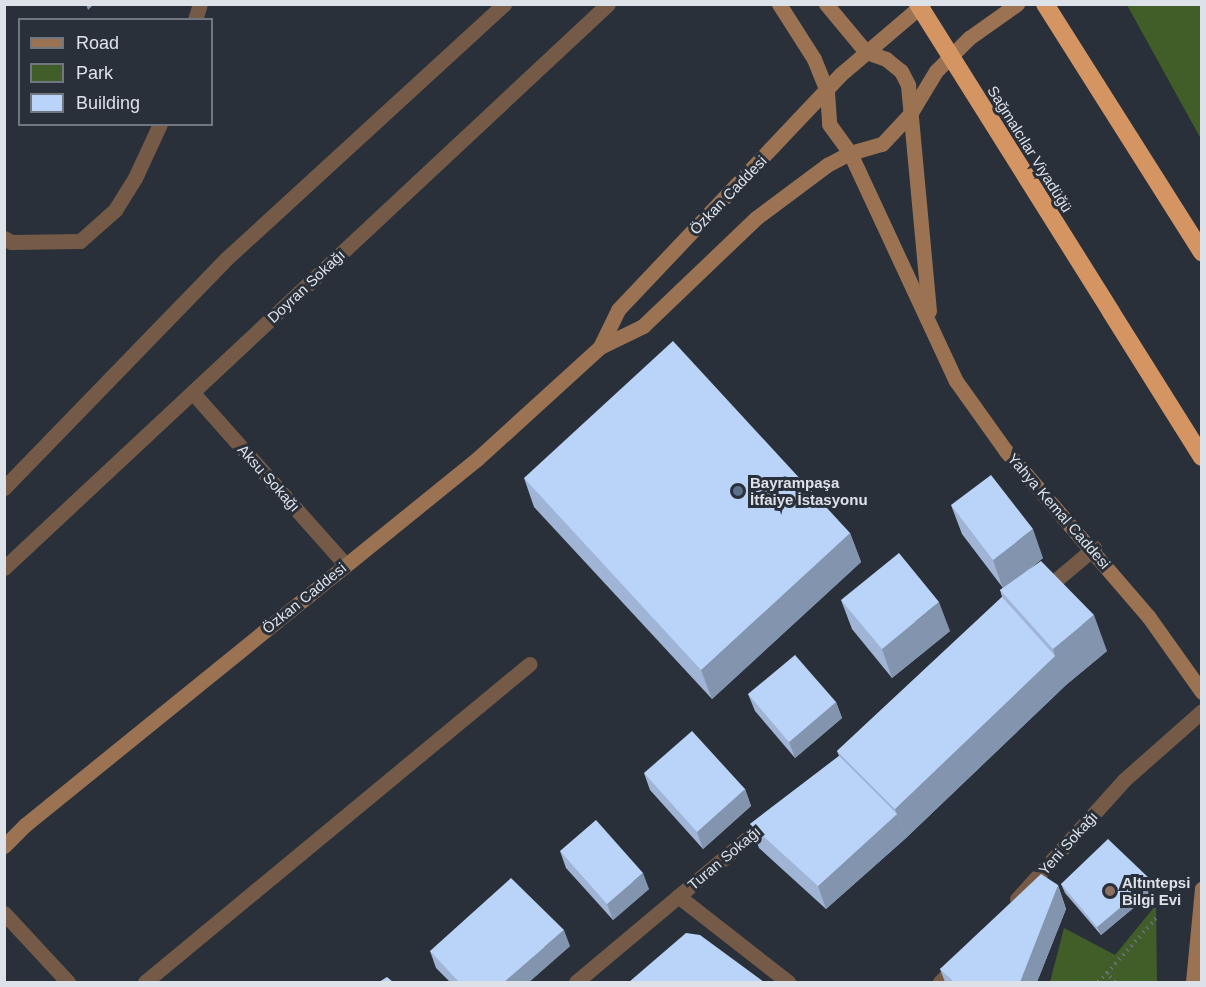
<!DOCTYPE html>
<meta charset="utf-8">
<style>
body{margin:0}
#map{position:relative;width:1206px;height:987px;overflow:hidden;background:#29303a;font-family:Helvetica,sans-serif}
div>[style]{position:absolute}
.green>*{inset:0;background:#415e29}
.path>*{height:4px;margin-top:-2px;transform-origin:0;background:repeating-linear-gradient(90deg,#696f78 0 1.5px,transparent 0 6px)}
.lane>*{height:15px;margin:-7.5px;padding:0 7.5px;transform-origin:7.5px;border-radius:7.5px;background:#755b47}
.street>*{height:15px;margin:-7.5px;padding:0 7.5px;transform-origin:7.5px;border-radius:7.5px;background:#755b47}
.secondary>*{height:15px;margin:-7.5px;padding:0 7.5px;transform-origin:7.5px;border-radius:7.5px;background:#9b7353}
.highway>*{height:18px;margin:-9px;padding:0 9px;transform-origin:9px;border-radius:9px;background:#d49563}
.highway-bridge>*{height:18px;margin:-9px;padding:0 9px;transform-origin:9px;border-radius:9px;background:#d49563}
.wall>*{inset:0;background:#a0b5d6}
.shaded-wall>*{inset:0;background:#8294ae}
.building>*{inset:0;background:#bad3f9}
.dots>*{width:16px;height:16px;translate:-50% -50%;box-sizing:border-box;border:3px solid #29303a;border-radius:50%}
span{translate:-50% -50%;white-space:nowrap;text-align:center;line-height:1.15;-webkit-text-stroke:6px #29303a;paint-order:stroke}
.street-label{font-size:15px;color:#dde2e9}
.poi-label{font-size:15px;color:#dde2e9;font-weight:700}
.left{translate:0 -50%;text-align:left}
.frame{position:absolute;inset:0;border:6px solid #dde2e9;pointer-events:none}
.legend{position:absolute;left:18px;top:18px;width:195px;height:108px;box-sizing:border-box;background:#29303a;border:2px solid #717780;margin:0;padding:8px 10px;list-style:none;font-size:18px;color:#dde2e9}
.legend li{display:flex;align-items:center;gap:12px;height:30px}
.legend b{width:30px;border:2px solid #717780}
</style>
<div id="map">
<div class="green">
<i style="clip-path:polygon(1127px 5px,1201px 5px,1201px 139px)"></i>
<i style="clip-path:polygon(1156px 905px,1157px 982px,1050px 982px,1064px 928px,1115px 955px)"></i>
</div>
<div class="path">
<i style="left:1098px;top:982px;width:13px;rotate:-45deg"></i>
<i style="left:1115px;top:982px;width:12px;rotate:-132deg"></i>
<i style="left:1107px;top:973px;width:75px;rotate:-48.2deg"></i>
</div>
<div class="lane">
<i style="left:195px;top:20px;width:17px;rotate:-73deg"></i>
<i style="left:4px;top:238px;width:8px;rotate:30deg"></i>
<i style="left:11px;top:242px;width:69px;rotate:-0.8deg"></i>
<i style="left:80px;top:241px;width:47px;rotate:-41.5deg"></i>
<i style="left:115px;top:210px;width:38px;rotate:-58deg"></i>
<i style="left:135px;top:178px;width:60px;rotate:-65.2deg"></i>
<i style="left:4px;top:488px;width:320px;rotate:-45.9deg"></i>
<i style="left:227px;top:258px;width:376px;rotate:-42.5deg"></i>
<i style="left:4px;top:913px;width:94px;rotate:47.2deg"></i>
<i style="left:145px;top:982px;width:499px;rotate:-39.6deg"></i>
</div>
<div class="street">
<i style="left:193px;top:393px;width:229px;rotate:48.4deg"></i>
<i style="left:4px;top:568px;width:826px;rotate:-43.04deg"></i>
<i style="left:1043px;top:591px;width:67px;rotate:-40.1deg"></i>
<i style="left:678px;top:896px;width:140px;rotate:38deg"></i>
<i style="left:1017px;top:899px;width:160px;rotate:-48deg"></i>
<i style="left:1124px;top:780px;width:104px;rotate:-41.5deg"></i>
<i style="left:576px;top:982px;width:252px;rotate:-40deg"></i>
<i style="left:940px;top:982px;width:25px;rotate:-45deg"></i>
</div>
<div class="secondary">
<i style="left:779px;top:4px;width:65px;rotate:57.5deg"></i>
<i style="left:814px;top:59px;width:35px;rotate:68deg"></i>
<i style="left:827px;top:92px;width:32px;rotate:86deg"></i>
<i style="left:829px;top:124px;width:36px;rotate:54deg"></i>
<i style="left:850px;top:153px;width:251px;rotate:65.1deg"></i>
<i style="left:956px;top:381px;width:86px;rotate:54.5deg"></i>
<i style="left:1006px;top:451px;width:218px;rotate:49.3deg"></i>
<i style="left:1148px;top:616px;width:93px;rotate:54.6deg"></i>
<i style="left:826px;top:4px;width:62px;rotate:50.2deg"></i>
<i style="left:866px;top:52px;width:21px;rotate:19deg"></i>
<i style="left:886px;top:59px;width:19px;rotate:39deg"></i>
<i style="left:901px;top:71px;width:16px;rotate:63deg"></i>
<i style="left:908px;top:85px;width:227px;rotate:84.7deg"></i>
<i style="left:923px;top:4px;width:109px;rotate:139.5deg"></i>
<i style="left:840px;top:75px;width:323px;rotate:133.4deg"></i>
<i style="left:618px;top:310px;width:41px;rotate:115.9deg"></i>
<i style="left:600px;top:347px;width:48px;rotate:-26deg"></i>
<i style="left:643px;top:326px;width:156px;rotate:-43.7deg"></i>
<i style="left:756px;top:218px;width:89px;rotate:-36.7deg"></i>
<i style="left:827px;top:165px;width:26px;rotate:-28deg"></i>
<i style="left:850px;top:153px;width:33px;rotate:-16deg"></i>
<i style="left:882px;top:144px;width:41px;rotate:-47deg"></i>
<i style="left:910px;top:114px;width:50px;rotate:-58.8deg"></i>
<i style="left:936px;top:71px;width:47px;rotate:-45deg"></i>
<i style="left:969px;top:38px;width:59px;rotate:-35.3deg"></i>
<i style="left:4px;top:846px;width:30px;rotate:-45deg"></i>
<i style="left:25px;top:825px;width:582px;rotate:-39deg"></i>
<i style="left:477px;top:459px;width:166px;rotate:-42.3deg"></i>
<i style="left:1193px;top:982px;width:94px;rotate:-84.5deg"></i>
</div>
<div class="highway">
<i style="left:1045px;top:4px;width:294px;rotate:57.7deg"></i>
<i style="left:1111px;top:312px;width:171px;rotate:57.9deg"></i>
</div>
<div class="highway-bridge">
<i style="left:918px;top:4px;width:363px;rotate:57.9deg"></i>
</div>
<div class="wall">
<i style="clip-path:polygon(524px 478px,850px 533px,861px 562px,712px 699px,534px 507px)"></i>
<i style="clip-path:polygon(951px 505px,1043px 558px,1030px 569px,1107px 651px,1066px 685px,906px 838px,826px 909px,759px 848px,750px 824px,839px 756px,837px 751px,1002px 597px,1000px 590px,1003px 588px,962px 534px)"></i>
<i style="clip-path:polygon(841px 600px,950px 631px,892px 678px,852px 629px)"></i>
<i style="clip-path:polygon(748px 694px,836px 702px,842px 718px,795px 758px,755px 711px)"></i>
<i style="clip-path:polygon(644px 773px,745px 789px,751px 806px,703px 849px,650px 790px)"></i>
<i style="clip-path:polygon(560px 851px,649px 889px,613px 920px,566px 868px)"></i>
<i style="clip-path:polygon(1152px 881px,1155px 890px,1101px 935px,1065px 893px,1061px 884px)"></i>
<i style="clip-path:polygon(1058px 885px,1066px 909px,1037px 982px,945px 982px,940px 969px)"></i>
<i style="clip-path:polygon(570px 946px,529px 982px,450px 982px,436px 968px,430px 951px)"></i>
</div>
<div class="shaded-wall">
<i style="clip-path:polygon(86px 4px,94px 4px,88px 10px)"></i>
<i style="clip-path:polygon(1033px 529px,1043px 558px,1003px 589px,993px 560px)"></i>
<i style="clip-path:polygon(850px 533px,861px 562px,712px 699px,701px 670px)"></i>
<i style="clip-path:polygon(939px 602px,950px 631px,892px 678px,882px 649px)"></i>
<i style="clip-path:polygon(1094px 615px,1107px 651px,1066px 685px,906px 838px,895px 809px,1055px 656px,1053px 649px)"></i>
<i style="clip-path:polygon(836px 702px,842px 718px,795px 758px,789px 742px)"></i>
<i style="clip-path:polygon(745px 789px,751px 806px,703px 849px,697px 832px)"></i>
<i style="clip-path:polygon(897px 814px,906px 838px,826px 909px,818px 886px)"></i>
<i style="clip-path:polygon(643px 873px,649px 889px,613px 920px,607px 904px)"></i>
<i style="clip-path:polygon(1152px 881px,1155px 890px,1101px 935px,1097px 927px)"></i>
<i style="clip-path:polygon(1058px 885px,1066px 909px,1037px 982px,1020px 982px)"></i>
<i style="clip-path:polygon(564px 930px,570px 946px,529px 982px,504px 982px)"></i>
</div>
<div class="building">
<i style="clip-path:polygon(673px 341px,850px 533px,701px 670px,524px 478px)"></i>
<i style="clip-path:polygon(991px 475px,1033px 529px,993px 560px,951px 505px)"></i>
<i style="clip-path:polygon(899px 553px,939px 602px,882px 649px,841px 600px)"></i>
<i style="clip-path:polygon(1041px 561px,1094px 615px,1053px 649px,1000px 590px)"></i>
<i style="clip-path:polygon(1002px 597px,1055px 656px,895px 809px,837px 751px)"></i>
<i style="clip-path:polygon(795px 655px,836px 702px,789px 742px,748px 694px)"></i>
<i style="clip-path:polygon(692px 731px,745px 789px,697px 832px,644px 773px)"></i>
<i style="clip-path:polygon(839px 756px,897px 814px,818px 886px,750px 824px)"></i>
<i style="clip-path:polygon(596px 820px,643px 873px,607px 904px,560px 851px)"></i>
<i style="clip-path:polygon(1108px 839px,1152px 881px,1097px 927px,1061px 884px)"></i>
<i style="clip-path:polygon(1041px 874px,1058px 885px,1020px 982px,954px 982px,940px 969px)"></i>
<i style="clip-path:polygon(511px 878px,564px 930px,504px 982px,459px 982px,430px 951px)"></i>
<i style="clip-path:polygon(686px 933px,700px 935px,764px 982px,629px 982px)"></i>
<i style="clip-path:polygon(387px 977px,393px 982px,379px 982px)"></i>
</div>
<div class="dots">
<i style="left:738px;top:491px;background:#5c6f8a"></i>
<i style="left:1110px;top:891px;background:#8d6e63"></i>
</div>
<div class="street-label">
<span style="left:1030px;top:149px;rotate:58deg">Sağmalcılar Viyadüğü</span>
<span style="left:728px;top:195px;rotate:-46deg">Özkan Caddesi</span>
<span style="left:306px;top:286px;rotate:-43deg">Doyran Sokağı</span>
<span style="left:269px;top:478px;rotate:48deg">Aksu Sokağı</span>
<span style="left:1059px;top:511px;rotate:49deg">Yahya Kemal Caddesi</span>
<span style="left:304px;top:598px;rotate:-39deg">Özkan Caddesi</span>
<span style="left:1068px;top:843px;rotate:-48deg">Yeni Sokağı</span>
<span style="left:724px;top:858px;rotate:-40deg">Turan Sokağı</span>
</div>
<div class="poi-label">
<span class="left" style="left:750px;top:491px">Bayrampaşa<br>İtfaiye İstasyonu</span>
<span class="left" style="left:1122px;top:891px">Altıntepsi<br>Bilgi Evi</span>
</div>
<div class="frame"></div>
<ul class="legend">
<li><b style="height:8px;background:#9b7353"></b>Road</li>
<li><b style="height:16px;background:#415e29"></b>Park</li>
<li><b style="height:16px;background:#bad3f9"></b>Building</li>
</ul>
</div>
